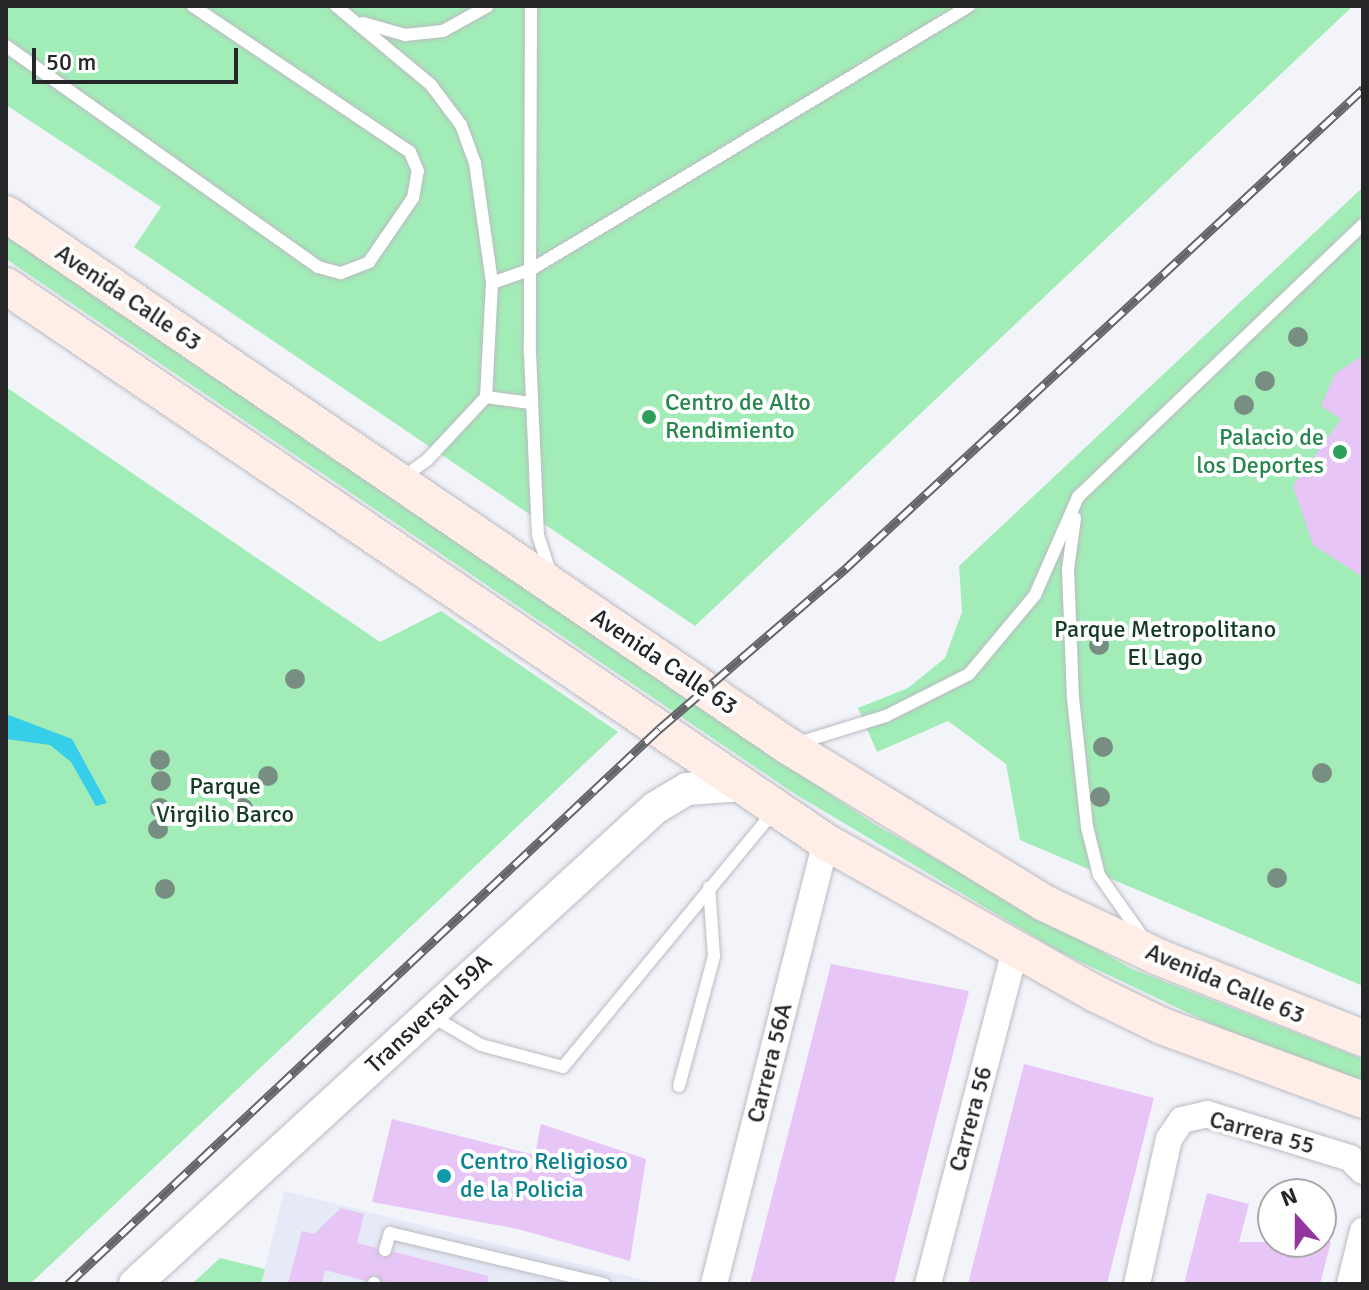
<!DOCTYPE html>
<style>
body{margin:0}
#map{position:relative;width:1369px;height:1290px;overflow:hidden;background:#f3f4fa;font-family:Signika,sans-serif}
div>[style]{position:absolute}
.built>*{inset:0;background:#e6e9f6}
.green>*{inset:0;background:#a2edb7}
.water>*{inset:0;background:#36cee9}
.building>*{inset:0;background:#e7c5f6}
.roads{filter:drop-shadow(0 0 2px #babbc1) drop-shadow(0 0 2px #babbc1)}
.service>*{height:12px;margin:-6px;padding:0 6px;transform-origin:6px;border-radius:6px;background:#fff}
.minor>*{height:26px;margin:-13px;padding:0 13px;transform-origin:13px;border-radius:13px;background:#fff}
.tertiary>*{height:32px;margin:-16px;padding:0 16px;transform-origin:16px;border-radius:16px;background:#fff}
.secondary>*{height:36px;margin:-18px;padding:0 18px;transform-origin:18px;border-radius:18px;background:#feeee7}
.rail>*{height:9px;margin-top:-4.5px;transform-origin:0;background:repeating-linear-gradient(90deg,#fff 0 18px,#646569 0 36px);box-sizing:border-box;border-block:2px solid #646569}
.trees>*{width:20px;height:20px;margin:-10px;border-radius:50%;background:#788e83}
.dots>*{width:22px;height:22px;translate:-50% -50%;box-sizing:border-box;border:4px solid #fff;border-radius:50%}
span{translate:-50% -50%;white-space:nowrap;text-align:center;line-height:1.15;-webkit-text-stroke:8px #fff;paint-order:stroke}
.street-label{font-size:24px;color:#252628}
.leisure-label{font-size:24px;color:#27864d}
.left{translate:0 -50%;text-align:left}
.right{translate:-100% -50%;text-align:right}
.park-label{font-size:24px;color:#143b22}
.culture-label{font-size:24px;color:#0d838f}
.frame{position:absolute;inset:0;border:8px solid #252628;pointer-events:none}
.north{position:absolute;left:1257px;top:1178px;width:80px;height:80px;box-sizing:border-box;background:#fff;border:2px solid #a8a8a9;border-radius:50%;rotate:339deg;font-size:22px;font-weight:700;line-height:32px;text-align:center;color:#252628}
.north::after{content:'';display:block;margin:auto;width:28px;height:36px;background:#94359e;clip-path:polygon(50% 0,100% 100%,50% 72%,0 100%)}
.scale{position:absolute;left:32px;top:48px;width:206px;height:36px;box-sizing:border-box;border:4px solid #252628;border-top:0;padding-left:10px;font-size:24px;line-height:28px;white-space:nowrap;color:#252628;-webkit-text-stroke:6px #fff;paint-order:stroke}
</style>
<div id="map">
<div class="built">
<i style="clip-path:polygon(284px 1191px,659px 1284px,261px 1284px)"></i>
</div>
<div class="green">
<i style="clip-path:polygon(6px 6px,1353px 6px,695px 626px,134px 247px,161px 207px,6px 105px)"></i>
<i style="clip-path:polygon(1363px 187px,1363px 986px,1020px 840px,1006px 764px,948px 721px,877px 752px,858px 708px,908px 688px,945px 658px,962px 612px,959px 566px)"></i>
<i style="clip-path:polygon(6px 233px,874px 824px,1132px 969px,1363px 1059px,1363px 1082px,1216px 1026px,1060px 952px,795px 794px,6px 259px)"></i>
<i style="clip-path:polygon(6px 387px,380px 642px,441px 611px,618px 732px,30px 1284px,6px 1284px)"></i>
<i style="clip-path:polygon(220px 1258px,265px 1269px,261px 1284px,192px 1284px)"></i>
</div>
<div class="water">
<i style="clip-path:polygon(6px 714px,72px 739px,107px 803px,96px 806px,71px 762px,50px 745px,6px 739px)"></i>
</div>
<div class="building">
<i style="clip-path:polygon(1363px 355px,1363px 577px,1313px 545px,1293px 486px,1341px 419px,1321px 406px,1335px 374px)"></i>
<i style="clip-path:polygon(831px 964px,969px 991px,894px 1284px,750px 1284px)"></i>
<i style="clip-path:polygon(1024px 1064px,1154px 1098px,1107px 1284px,968px 1284px)"></i>
<i style="clip-path:polygon(392px 1119px,535px 1155px,541px 1124px,646px 1159px,630px 1261px,518px 1229px,372px 1202px)"></i>
<i style="clip-path:polygon(1207px 1193px,1249px 1204px,1239px 1242px,1331px 1242px,1320px 1284px,1184px 1284px)"></i>
<i style="clip-path:polygon(341px 1208px,364px 1214px,357px 1243px,376px 1248px,382px 1258px,394px 1252px,488px 1276px,487px 1284px,383px 1284px,375px 1274px,366px 1281px,325px 1270px,322px 1284px,288px 1284px,302px 1231px,314px 1234px)"></i>
</div>
<div class="roads">
<div class="service">
<i style="left:336px;top:6px;width:124px;rotate:39.7deg"></i>
<i style="left:431px;top:85px;width:50px;rotate:53.1deg"></i>
<i style="left:461px;top:125px;width:40px;rotate:69.8deg"></i>
<i style="left:475px;top:163px;width:121px;rotate:81.9deg"></i>
<i style="left:492px;top:283px;width:114px;rotate:93deg"></i>
<i style="left:486px;top:397px;width:86px;rotate:133.1deg"></i>
<i style="left:427px;top:460px;width:32px;rotate:144deg"></i>
<i style="left:531px;top:6px;width:347px;rotate:90.2deg"></i>
<i style="left:530px;top:353px;width:182px;rotate:87.5deg"></i>
<i style="left:538px;top:535px;width:39px;rotate:72deg"></i>
<i style="left:363px;top:23px;width:44px;rotate:15.9deg"></i>
<i style="left:405px;top:35px;width:38px;rotate:-6deg"></i>
<i style="left:443px;top:31px;width:51px;rotate:-29.1deg"></i>
<i style="left:6px;top:46px;width:382px;rotate:35.3deg"></i>
<i style="left:318px;top:267px;width:24px;rotate:15deg"></i>
<i style="left:341px;top:273px;width:30px;rotate:-21deg"></i>
<i style="left:369px;top:262px;width:78px;rotate:-55.5deg"></i>
<i style="left:413px;top:198px;width:27px;rotate:-80deg"></i>
<i style="left:418px;top:171px;width:21px;rotate:-113deg"></i>
<i style="left:410px;top:152px;width:262px;rotate:-146.1deg"></i>
<i style="left:492px;top:283px;width:42px;rotate:-19.3deg"></i>
<i style="left:532px;top:269px;width:510px;rotate:-31.04deg"></i>
<i style="left:486px;top:397px;width:45px;rotate:7.6deg"></i>
<i style="left:1075px;top:518px;width:51px;rotate:97.8deg"></i>
<i style="left:1068px;top:569px;width:129px;rotate:87.8deg"></i>
<i style="left:1073px;top:698px;width:130px;rotate:83.8deg"></i>
<i style="left:1087px;top:827px;width:49px;rotate:76deg"></i>
<i style="left:1099px;top:875px;width:78px;rotate:54.9deg"></i>
<i style="left:795px;top:744px;width:95px;rotate:-17.1deg"></i>
<i style="left:886px;top:716px;width:93px;rotate:-26.8deg"></i>
<i style="left:969px;top:674px;width:103px;rotate:-50.1deg"></i>
<i style="left:1035px;top:595px;width:107px;rotate:-66.3deg"></i>
<i style="left:1078px;top:497px;width:394px;rotate:-43.7deg"></i>
<i style="left:430px;top:1015px;width:59px;rotate:30.5deg"></i>
<i style="left:481px;top:1045px;width:85px;rotate:15deg"></i>
<i style="left:563px;top:1067px;width:332px;rotate:-50.5deg"></i>
<i style="left:679px;top:1086px;width:135px;rotate:-74.9deg"></i>
<i style="left:714px;top:956px;width:69px;rotate:-94.1deg"></i>
<i style="left:385px;top:1250px;width:18px;rotate:-74deg"></i>
<i style="left:390px;top:1233px;width:220px;rotate:13.4deg"></i>
<i style="left:374px;top:1284px;width:1px;rotate:-90deg"></i>
</div>
<div class="minor">
<i style="left:714px;top:1284px;width:456px;rotate:-75.8deg"></i>
<i style="left:928px;top:1284px;width:342px;rotate:-75.4deg"></i>
<i style="left:1137px;top:1284px;width:148px;rotate:-77.6deg"></i>
<i style="left:1169px;top:1139px;width:23px;rotate:-56deg"></i>
<i style="left:1182px;top:1120px;width:26px;rotate:-13deg"></i>
<i style="left:1207px;top:1114px;width:150px;rotate:17.1deg"></i>
<i style="left:1350px;top:1158px;width:18px;rotate:45deg"></i>
<i style="left:1350px;top:1284px;width:55px;rotate:-76.2deg"></i>
</div>
<div class="tertiary">
<i style="left:135px;top:1284px;width:705px;rotate:-42.47deg"></i>
<i style="left:655px;top:808px;width:37px;rotate:-31deg"></i>
<i style="left:687px;top:789px;width:55px;rotate:-4.2deg"></i>
</div>
<div class="secondary">
<i style="left:6px;top:214px;width:946px;rotate:34.23deg"></i>
<i style="left:788px;top:746px;width:300px;rotate:31.5deg"></i>
<i style="left:1044px;top:903px;width:126px;rotate:25.3deg"></i>
<i style="left:1158px;top:957px;width:220px;rotate:21.6deg"></i>
<i style="left:6px;top:286px;width:991px;rotate:34.14deg"></i>
<i style="left:826px;top:842px;width:308px;rotate:29.4deg"></i>
<i style="left:1094px;top:993px;width:76px;rotate:25.9deg"></i>
<i style="left:1162px;top:1026px;width:214px;rotate:20.2deg"></i>
</div>
</div>
<div class="rail">
<i style="left:68px;top:1284px;width:811px;rotate:-43.2deg"></i>
<i style="left:659px;top:729px;width:247px;rotate:-40.7deg"></i>
<i style="left:846px;top:568px;width:705px;rotate:-42.82deg"></i>
</div>
<div class="trees">
<i style="left:1298px;top:337px"></i>
<i style="left:1265px;top:381px"></i>
<i style="left:1244px;top:405px"></i>
<i style="left:1099px;top:645px"></i>
<i style="left:295px;top:679px"></i>
<i style="left:1103px;top:747px"></i>
<i style="left:160px;top:760px"></i>
<i style="left:1322px;top:773px"></i>
<i style="left:268px;top:776px"></i>
<i style="left:161px;top:781px"></i>
<i style="left:1100px;top:797px"></i>
<i style="left:160px;top:808px"></i>
<i style="left:243px;top:808px"></i>
<i style="left:158px;top:829px"></i>
<i style="left:1277px;top:878px"></i>
<i style="left:165px;top:889px"></i>
</div>
<div class="dots">
<i style="left:649px;top:417px;background:#2e9e5b"></i>
<i style="left:1340px;top:452px;background:#2e9e5b"></i>
<i style="left:444px;top:1176px;background:#0f9aa8"></i>
</div>
<div class="street-label">
<span style="left:128px;top:298px;rotate:34deg">Avenida Calle 63</span>
<span style="left:664px;top:662px;rotate:34deg">Avenida Calle 63</span>
<span style="left:1225px;top:984px;rotate:23deg">Avenida Calle 63</span>
<span style="left:429px;top:1014px;rotate:-43deg">Transversal 59A</span>
<span style="left:770px;top:1063px;rotate:-76deg">Carrera 56A</span>
<span style="left:971px;top:1119px;rotate:-75deg">Carrera 56</span>
<span style="left:1262px;top:1133px;rotate:15deg">Carrera 55</span>
</div>
<div class="leisure-label">
<span class="left" style="left:665px;top:417px">Centro de Alto<br>Rendimiento</span>
<span class="right" style="left:1324px;top:452px">Palacio de<br>los Deportes</span>
</div>
<div class="park-label">
<span style="left:1165px;top:644px">Parque Metropolitano<br>El Lago</span>
<span style="left:225px;top:801px">Parque<br>Virgilio Barco</span>
</div>
<div class="culture-label">
<span class="left" style="left:460px;top:1176px">Centro Religioso<br>de la Policia</span>
</div>
<div class="frame"></div>
<div class="north">N</div>
<div class="scale">50 m</div>
</div>
